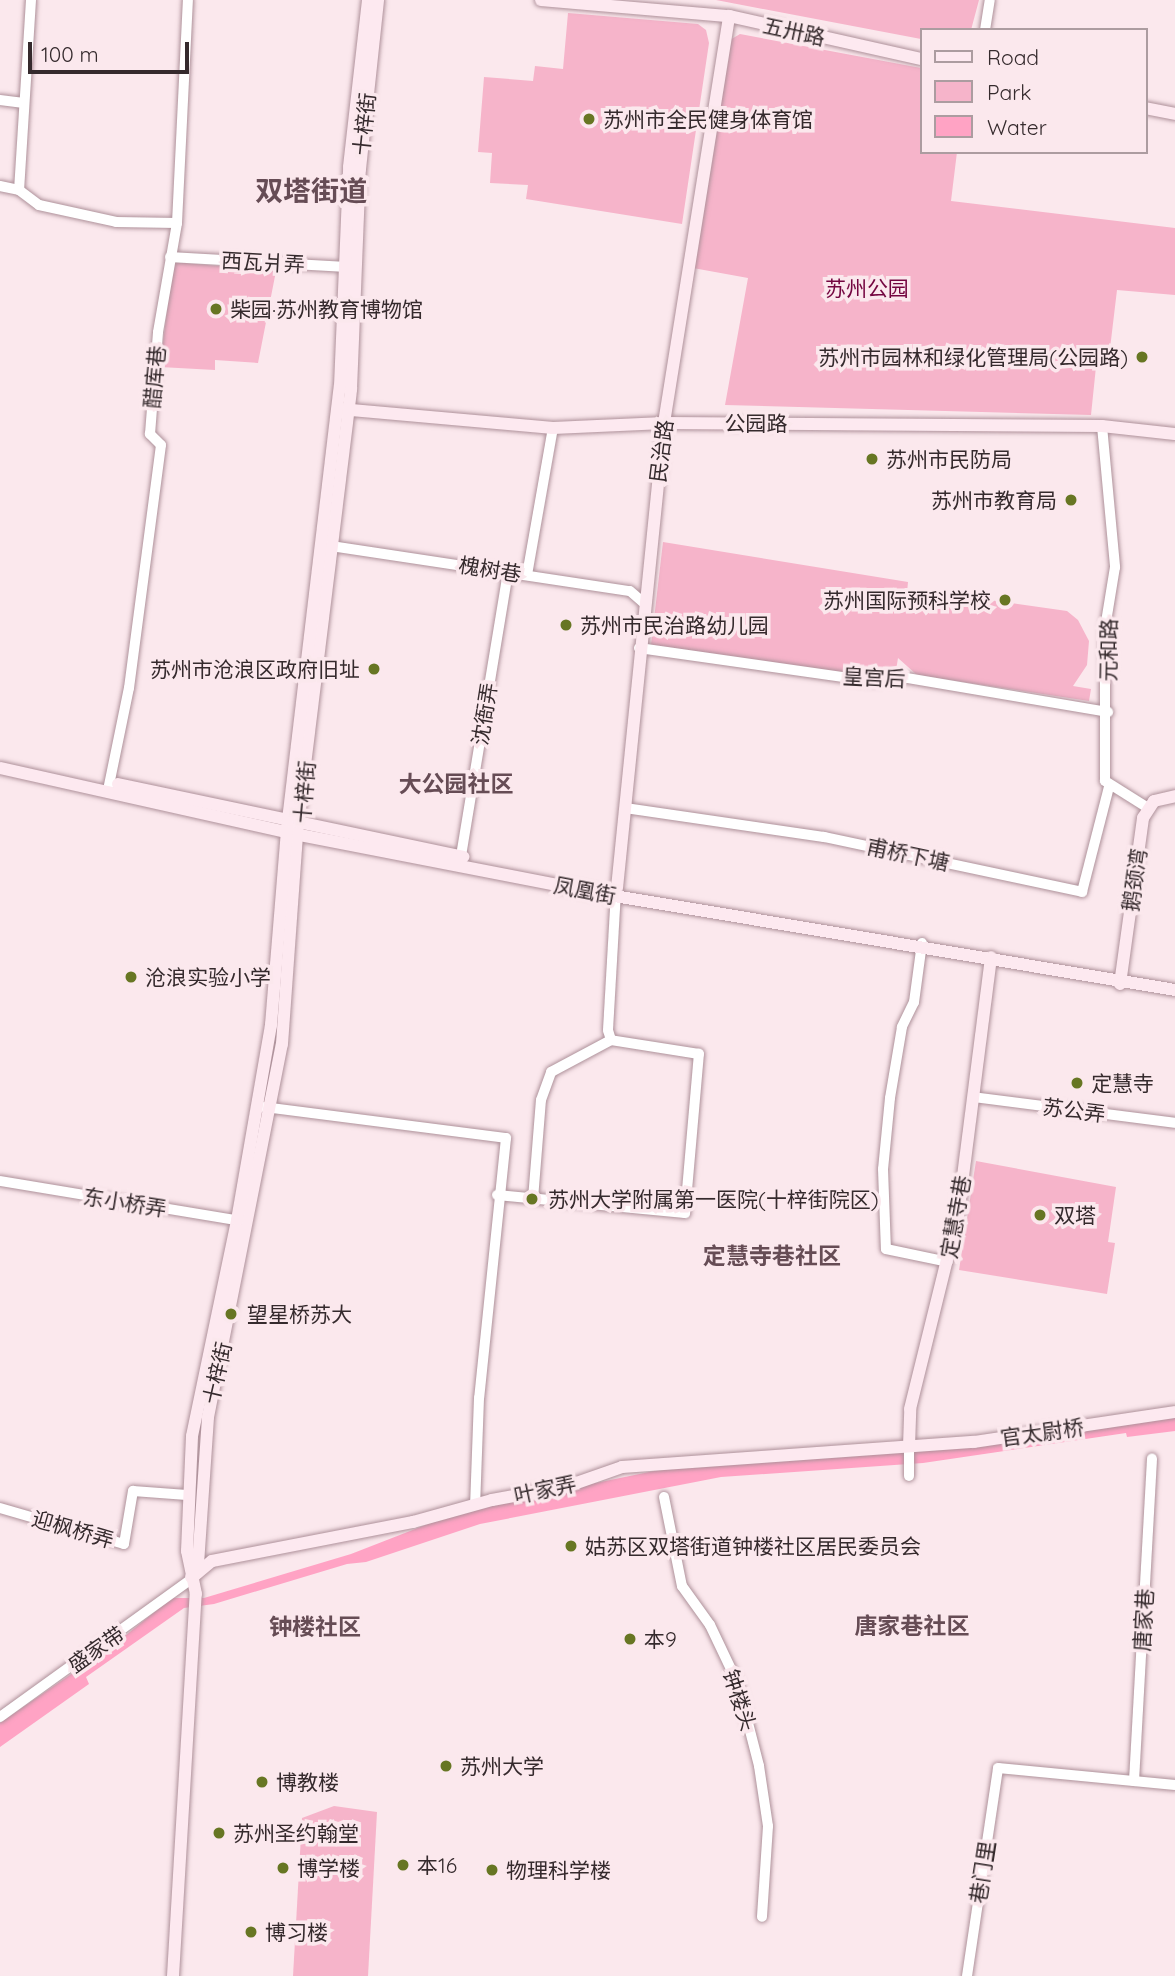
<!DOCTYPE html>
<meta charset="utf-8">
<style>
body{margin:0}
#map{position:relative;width:1175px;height:1976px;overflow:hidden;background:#fbe8ed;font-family:Quicksand,"Noto Sans SC",sans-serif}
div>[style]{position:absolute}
.green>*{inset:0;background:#f6b4ca}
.water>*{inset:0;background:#ffa3c4}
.roads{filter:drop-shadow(0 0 2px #ae919a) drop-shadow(0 0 2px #ae919a)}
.street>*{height:10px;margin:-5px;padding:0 5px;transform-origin:5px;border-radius:5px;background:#fff}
.secondary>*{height:12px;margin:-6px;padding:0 6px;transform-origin:6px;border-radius:6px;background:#fde9f0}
.dots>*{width:19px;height:19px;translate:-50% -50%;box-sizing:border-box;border:4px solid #fbe8ed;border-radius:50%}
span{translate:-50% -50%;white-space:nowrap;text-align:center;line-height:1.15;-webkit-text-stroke:7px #fbe8ed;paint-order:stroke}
.street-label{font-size:21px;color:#352a2d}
.poi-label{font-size:21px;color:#352a2d}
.left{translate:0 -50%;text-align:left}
.right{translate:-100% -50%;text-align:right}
.park-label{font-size:21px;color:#740640}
.neighbourhood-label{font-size:23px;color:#664c55;font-weight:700}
.district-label{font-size:28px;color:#664c55;font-weight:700}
.legend{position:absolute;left:920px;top:28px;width:228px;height:126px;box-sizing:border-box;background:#fbe8ed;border:2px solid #ac9ca0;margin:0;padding:9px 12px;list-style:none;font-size:21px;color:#352a2d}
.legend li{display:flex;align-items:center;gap:14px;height:35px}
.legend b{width:35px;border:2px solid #ac9ca0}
.scale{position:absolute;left:28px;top:42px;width:161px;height:32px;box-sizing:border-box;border:4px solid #352a2d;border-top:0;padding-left:9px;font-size:21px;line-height:24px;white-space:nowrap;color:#352a2d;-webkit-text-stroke:5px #fbe8ed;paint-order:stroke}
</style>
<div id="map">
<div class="green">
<i style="clip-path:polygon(716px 0,979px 0,971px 30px,921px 30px,921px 39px)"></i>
<i style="clip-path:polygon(568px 13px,698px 24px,706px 30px,709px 43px,682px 224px,526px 199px,528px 185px,490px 183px,492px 153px,478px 152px,484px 77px,533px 81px,535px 66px,563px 69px)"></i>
<i style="clip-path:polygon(740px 34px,921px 68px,921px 152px,957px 152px,951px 201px,1175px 228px,1175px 295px,1117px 290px,1109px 357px,1097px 357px,1091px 415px,725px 405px,748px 278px,693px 268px,730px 40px)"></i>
<i style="clip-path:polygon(173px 262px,276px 271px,258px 363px,215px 360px,215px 370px,160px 367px)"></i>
<i style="clip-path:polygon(663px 542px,908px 582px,906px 604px,926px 591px,1067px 611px,1078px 620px,1089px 641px,1087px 665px,1073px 686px,1091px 689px,1089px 701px,917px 675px,898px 658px,894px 683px,875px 685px,651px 645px)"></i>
<i style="clip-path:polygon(976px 1161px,1116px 1187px,1108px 1242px,1115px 1243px,1107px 1294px,959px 1270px)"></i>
<i style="clip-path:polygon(334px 1806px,377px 1812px,368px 1976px,293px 1976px,302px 1818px)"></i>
</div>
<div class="water">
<i style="clip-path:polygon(1175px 1418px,1175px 1431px,1127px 1437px,1126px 1433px,923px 1463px,721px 1477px,480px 1524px,366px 1562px,347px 1564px,214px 1604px,184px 1608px,86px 1677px,89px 1684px,0 1747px,0 1723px,115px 1644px,172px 1598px,204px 1598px,351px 1554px,464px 1510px,693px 1463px)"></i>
</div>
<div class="roads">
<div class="street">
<i style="left:31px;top:0;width:190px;rotate:93.6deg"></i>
<i style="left:19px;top:190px;width:25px;rotate:37deg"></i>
<i style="left:39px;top:205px;width:79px;rotate:12.4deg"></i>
<i style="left:116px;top:222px;width:61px;rotate:0.9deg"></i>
<i style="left:985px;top:30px;width:30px;rotate:-81deg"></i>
<i style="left:0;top:100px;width:24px;rotate:7deg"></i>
<i style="left:0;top:186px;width:19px;rotate:12deg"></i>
<i style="left:170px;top:257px;width:181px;rotate:3.2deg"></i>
<i style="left:1102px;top:426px;width:142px;rotate:84.7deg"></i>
<i style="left:1115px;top:567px;width:62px;rotate:99.3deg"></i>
<i style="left:1105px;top:628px;width:153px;rotate:90deg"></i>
<i style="left:1105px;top:781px;width:51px;rotate:32.1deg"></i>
<i style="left:331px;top:546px;width:302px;rotate:8.6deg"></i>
<i style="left:630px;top:591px;width:18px;rotate:41deg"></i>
<i style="left:527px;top:575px;width:149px;rotate:-80deg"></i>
<i style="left:639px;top:648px;width:235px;rotate:8.1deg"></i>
<i style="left:872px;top:681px;width:35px;rotate:-5deg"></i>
<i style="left:907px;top:678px;width:204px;rotate:9.6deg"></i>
<i style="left:108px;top:790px;width:104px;rotate:-78.4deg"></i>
<i style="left:129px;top:688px;width:245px;rotate:-82.5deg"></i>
<i style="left:161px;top:445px;width:16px;rotate:-135deg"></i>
<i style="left:150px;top:434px;width:102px;rotate:-85.5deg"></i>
<i style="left:158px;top:332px;width:111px;rotate:-80.1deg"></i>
<i style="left:177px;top:223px;width:223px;rotate:-87.2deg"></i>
<i style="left:625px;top:808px;width:201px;rotate:8.3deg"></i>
<i style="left:824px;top:837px;width:264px;rotate:12deg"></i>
<i style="left:1082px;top:892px;width:108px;rotate:-75.6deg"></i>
<i style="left:461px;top:856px;width:288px;rotate:-80.6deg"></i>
<i style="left:922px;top:943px;width:60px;rotate:97.7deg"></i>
<i style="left:914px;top:1002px;width:28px;rotate:116deg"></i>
<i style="left:902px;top:1027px;width:72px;rotate:99.6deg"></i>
<i style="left:890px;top:1098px;width:71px;rotate:95.6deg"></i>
<i style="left:883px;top:1169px;width:80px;rotate:87.9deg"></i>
<i style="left:886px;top:1249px;width:63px;rotate:11.8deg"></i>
<i style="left:973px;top:1097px;width:204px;rotate:7.3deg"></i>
<i style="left:264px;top:1107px;width:244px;rotate:7.3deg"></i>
<i style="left:506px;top:1138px;width:261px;rotate:95.9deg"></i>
<i style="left:479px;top:1398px;width:107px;rotate:92.1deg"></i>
<i style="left:0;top:1181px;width:245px;rotate:9.4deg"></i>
<i style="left:497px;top:1195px;width:189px;rotate:5.5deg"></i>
<i style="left:685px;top:1213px;width:160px;rotate:-85deg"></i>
<i style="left:699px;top:1054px;width:89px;rotate:-171deg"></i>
<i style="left:611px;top:1040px;width:10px;rotate:-107deg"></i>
<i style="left:608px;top:1030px;width:138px;rotate:-86.7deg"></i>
<i style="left:533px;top:1199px;width:99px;rotate:-85.4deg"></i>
<i style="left:541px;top:1100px;width:30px;rotate:-70deg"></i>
<i style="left:551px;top:1072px;width:68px;rotate:-28.1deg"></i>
<i style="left:909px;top:1476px;width:30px;rotate:-90deg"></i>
<i style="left:664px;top:1497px;width:91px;rotate:78.6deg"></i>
<i style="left:682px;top:1586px;width:48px;rotate:54.3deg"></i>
<i style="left:710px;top:1625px;width:65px;rotate:64.6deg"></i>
<i style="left:738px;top:1684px;width:85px;rotate:75.6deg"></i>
<i style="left:759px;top:1766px;width:61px;rotate:81.5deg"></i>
<i style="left:768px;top:1826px;width:91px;rotate:93.8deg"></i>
<i style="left:0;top:1508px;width:129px;rotate:16.2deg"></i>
<i style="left:124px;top:1544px;width:54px;rotate:-80.4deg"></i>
<i style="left:133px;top:1491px;width:54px;rotate:4.2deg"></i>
<i style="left:0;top:1717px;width:236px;rotate:-35.8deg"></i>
<i style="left:1134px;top:1781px;width:323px;rotate:-86.8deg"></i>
<i style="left:967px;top:1976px;width:210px;rotate:-81.5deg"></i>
<i style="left:998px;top:1768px;width:178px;rotate:5.5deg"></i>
</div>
<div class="secondary">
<i style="left:541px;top:0;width:189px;rotate:4.9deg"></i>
<i style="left:729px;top:16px;width:197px;rotate:12.6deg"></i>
<i style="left:1145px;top:108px;width:31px;rotate:11deg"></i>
<i style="left:340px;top:409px;width:214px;rotate:5.1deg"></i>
<i style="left:553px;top:428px;width:111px;rotate:-2.6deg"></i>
<i style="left:664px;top:423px;width:438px;rotate:0.4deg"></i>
<i style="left:1102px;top:426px;width:73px;rotate:6.3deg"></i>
<i style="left:0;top:768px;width:307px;rotate:12.6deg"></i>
<i style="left:300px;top:835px;width:321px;rotate:11deg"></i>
<i style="left:615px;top:896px;width:568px;rotate:9.53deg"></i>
<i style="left:118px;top:784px;width:353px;rotate:11.9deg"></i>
<i style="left:617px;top:888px;width:467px;rotate:-84.2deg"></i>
<i style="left:664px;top:423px;width:412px;rotate:-80.9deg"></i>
<i style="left:1120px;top:984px;width:168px;rotate:-82.1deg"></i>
<i style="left:1143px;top:818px;width:20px;rotate:-57deg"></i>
<i style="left:1154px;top:801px;width:22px;rotate:-13deg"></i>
<i style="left:909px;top:1446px;width:37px;rotate:-88deg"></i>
<i style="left:910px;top:1409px;width:200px;rotate:-76.1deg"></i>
<i style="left:958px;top:1215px;width:260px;rotate:-82.7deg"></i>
<i style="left:194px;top:1576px;width:23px;rotate:-40deg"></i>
<i style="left:212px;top:1561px;width:205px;rotate:-11deg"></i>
<i style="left:413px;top:1522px;width:82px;rotate:-15.6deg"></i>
<i style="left:492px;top:1500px;width:77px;rotate:-10.4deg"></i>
<i style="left:568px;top:1486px;width:57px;rotate:-19.4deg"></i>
<i style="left:622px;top:1467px;width:353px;rotate:-4.1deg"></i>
<i style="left:974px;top:1442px;width:203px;rotate:-8.5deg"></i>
<i style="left:191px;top:1577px;width:15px;rotate:-62deg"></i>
<i style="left:198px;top:1564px;width:147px;rotate:-86.1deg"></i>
<i style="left:208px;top:1417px;width:380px;rotate:-78.8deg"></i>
<i style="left:282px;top:1044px;width:223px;rotate:-85.9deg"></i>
<i style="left:298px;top:822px;width:436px;rotate:-83deg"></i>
<i style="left:351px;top:389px;width:220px;rotate:-87.7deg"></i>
<i style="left:360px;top:169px;width:170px;rotate:-83.9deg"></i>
<i style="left:173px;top:1976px;width:383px;rotate:-86.6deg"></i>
<i style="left:196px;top:1594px;width:44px;rotate:-101.8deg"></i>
<i style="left:187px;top:1551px;width:115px;rotate:-87.5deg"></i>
<i style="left:192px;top:1436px;width:221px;rotate:-78.2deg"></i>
<i style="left:237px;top:1220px;width:198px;rotate:-80.1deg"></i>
<i style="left:271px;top:1025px;width:206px;rotate:-85.3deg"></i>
<i style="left:288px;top:820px;width:437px;rotate:-83.2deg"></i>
<i style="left:340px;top:386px;width:219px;rotate:-87.6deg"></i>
<i style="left:349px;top:167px;width:168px;rotate:-83.5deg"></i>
</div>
</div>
<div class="dots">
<i style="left:589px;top:119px;background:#677623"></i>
<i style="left:216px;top:309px;background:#677623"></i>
<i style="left:1142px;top:357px;background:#677623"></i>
<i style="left:872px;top:459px;background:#677623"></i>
<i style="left:1071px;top:500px;background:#677623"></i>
<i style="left:1005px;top:600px;background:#677623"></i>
<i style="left:566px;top:625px;background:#677623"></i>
<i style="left:374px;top:669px;background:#677623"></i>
<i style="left:131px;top:977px;background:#677623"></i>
<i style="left:1077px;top:1083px;background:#677623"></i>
<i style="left:532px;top:1199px;background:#677623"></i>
<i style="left:1040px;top:1215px;background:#677623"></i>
<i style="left:231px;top:1314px;background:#677623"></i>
<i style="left:571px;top:1546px;background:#677623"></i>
<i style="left:630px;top:1639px;background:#677623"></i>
<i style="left:446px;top:1766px;background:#677623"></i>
<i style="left:262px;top:1782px;background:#677623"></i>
<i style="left:219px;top:1833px;background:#677623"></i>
<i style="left:403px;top:1865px;background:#677623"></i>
<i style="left:283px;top:1868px;background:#677623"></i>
<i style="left:492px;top:1870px;background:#677623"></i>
<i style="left:251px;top:1932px;background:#677623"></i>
</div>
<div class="street-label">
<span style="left:794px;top:31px;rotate:12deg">五卅路</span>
<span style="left:364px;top:124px;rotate:-84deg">十梓街</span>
<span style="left:263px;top:262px;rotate:3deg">西瓦爿弄</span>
<span style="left:154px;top:377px;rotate:-85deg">醋库巷</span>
<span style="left:756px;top:423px">公园路</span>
<span style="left:661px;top:451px;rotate:-83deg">民治路</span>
<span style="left:490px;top:569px;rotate:9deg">槐树巷</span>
<span style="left:1108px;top:650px;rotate:-89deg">元和路</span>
<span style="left:874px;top:677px;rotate:3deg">皇宫后</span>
<span style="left:484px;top:714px;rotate:-81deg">沈衙弄</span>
<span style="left:304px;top:792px;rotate:-85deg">十梓街</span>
<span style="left:908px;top:854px;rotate:12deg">甫桥下塘</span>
<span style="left:1134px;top:880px;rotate:-82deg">鹅颈湾</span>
<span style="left:585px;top:890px;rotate:11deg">凤凰街</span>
<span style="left:1074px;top:1110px;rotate:7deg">苏公弄</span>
<span style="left:125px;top:1202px;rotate:9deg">东小桥弄</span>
<span style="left:955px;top:1217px;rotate:-80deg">定慧寺巷</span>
<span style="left:217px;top:1373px;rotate:-77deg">十梓街</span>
<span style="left:1042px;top:1432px;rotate:-8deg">官太尉桥</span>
<span style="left:545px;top:1489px;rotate:-12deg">叶家弄</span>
<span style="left:73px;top:1529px;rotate:16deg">迎枫桥弄</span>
<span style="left:1143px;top:1620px;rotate:-87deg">唐家巷</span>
<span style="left:96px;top:1649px;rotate:-35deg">盛家带</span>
<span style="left:740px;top:1700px;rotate:72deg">钟楼头</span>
<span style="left:982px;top:1872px;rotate:-81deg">巷门里</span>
</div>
<div class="poi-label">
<span class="left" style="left:603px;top:119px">苏州市全民健身体育馆</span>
<span class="left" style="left:230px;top:309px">柴园·苏州教育博物馆</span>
<span class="right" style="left:1128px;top:357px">苏州市园林和绿化管理局(公园路)</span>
<span class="left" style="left:886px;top:459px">苏州市民防局</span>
<span class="right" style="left:1057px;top:500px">苏州市教育局</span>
<span class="right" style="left:991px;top:600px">苏州国际预科学校</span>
<span class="left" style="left:580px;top:625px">苏州市民治路幼儿园</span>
<span class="right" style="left:360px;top:669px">苏州市沧浪区政府旧址</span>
<span class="left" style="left:145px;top:977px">沧浪实验小学</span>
<span class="left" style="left:1091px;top:1083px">定慧寺</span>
<span class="left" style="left:548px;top:1199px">苏州大学附属第一医院(十梓街院区)</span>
<span class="left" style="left:1054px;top:1215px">双塔</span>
<span class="left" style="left:247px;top:1314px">望星桥苏大</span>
<span class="left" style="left:585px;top:1546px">姑苏区双塔街道钟楼社区居民委员会</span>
<span class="left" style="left:644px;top:1639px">本9</span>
<span class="left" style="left:460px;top:1766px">苏州大学</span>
<span class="left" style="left:276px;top:1782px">博教楼</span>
<span class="left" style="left:233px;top:1833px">苏州圣约翰堂</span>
<span class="left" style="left:417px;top:1865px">本16</span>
<span class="left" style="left:297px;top:1868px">博学楼</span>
<span class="left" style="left:506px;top:1870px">物理科学楼</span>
<span class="left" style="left:265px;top:1932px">博习楼</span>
</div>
<div class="park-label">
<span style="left:867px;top:288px">苏州公园</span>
</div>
<div class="neighbourhood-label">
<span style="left:456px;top:784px">大公园社区</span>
<span style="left:772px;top:1256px">定慧寺巷社区</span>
<span style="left:912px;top:1626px">唐家巷社区</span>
<span style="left:315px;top:1627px">钟楼社区</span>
</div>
<div class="district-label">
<span style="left:311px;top:191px">双塔街道</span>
</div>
<ul class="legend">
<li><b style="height:9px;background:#fde9f0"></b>Road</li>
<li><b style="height:19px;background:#f6b4ca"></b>Park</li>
<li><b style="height:19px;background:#ffa3c4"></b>Water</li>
</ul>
<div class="scale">100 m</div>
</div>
